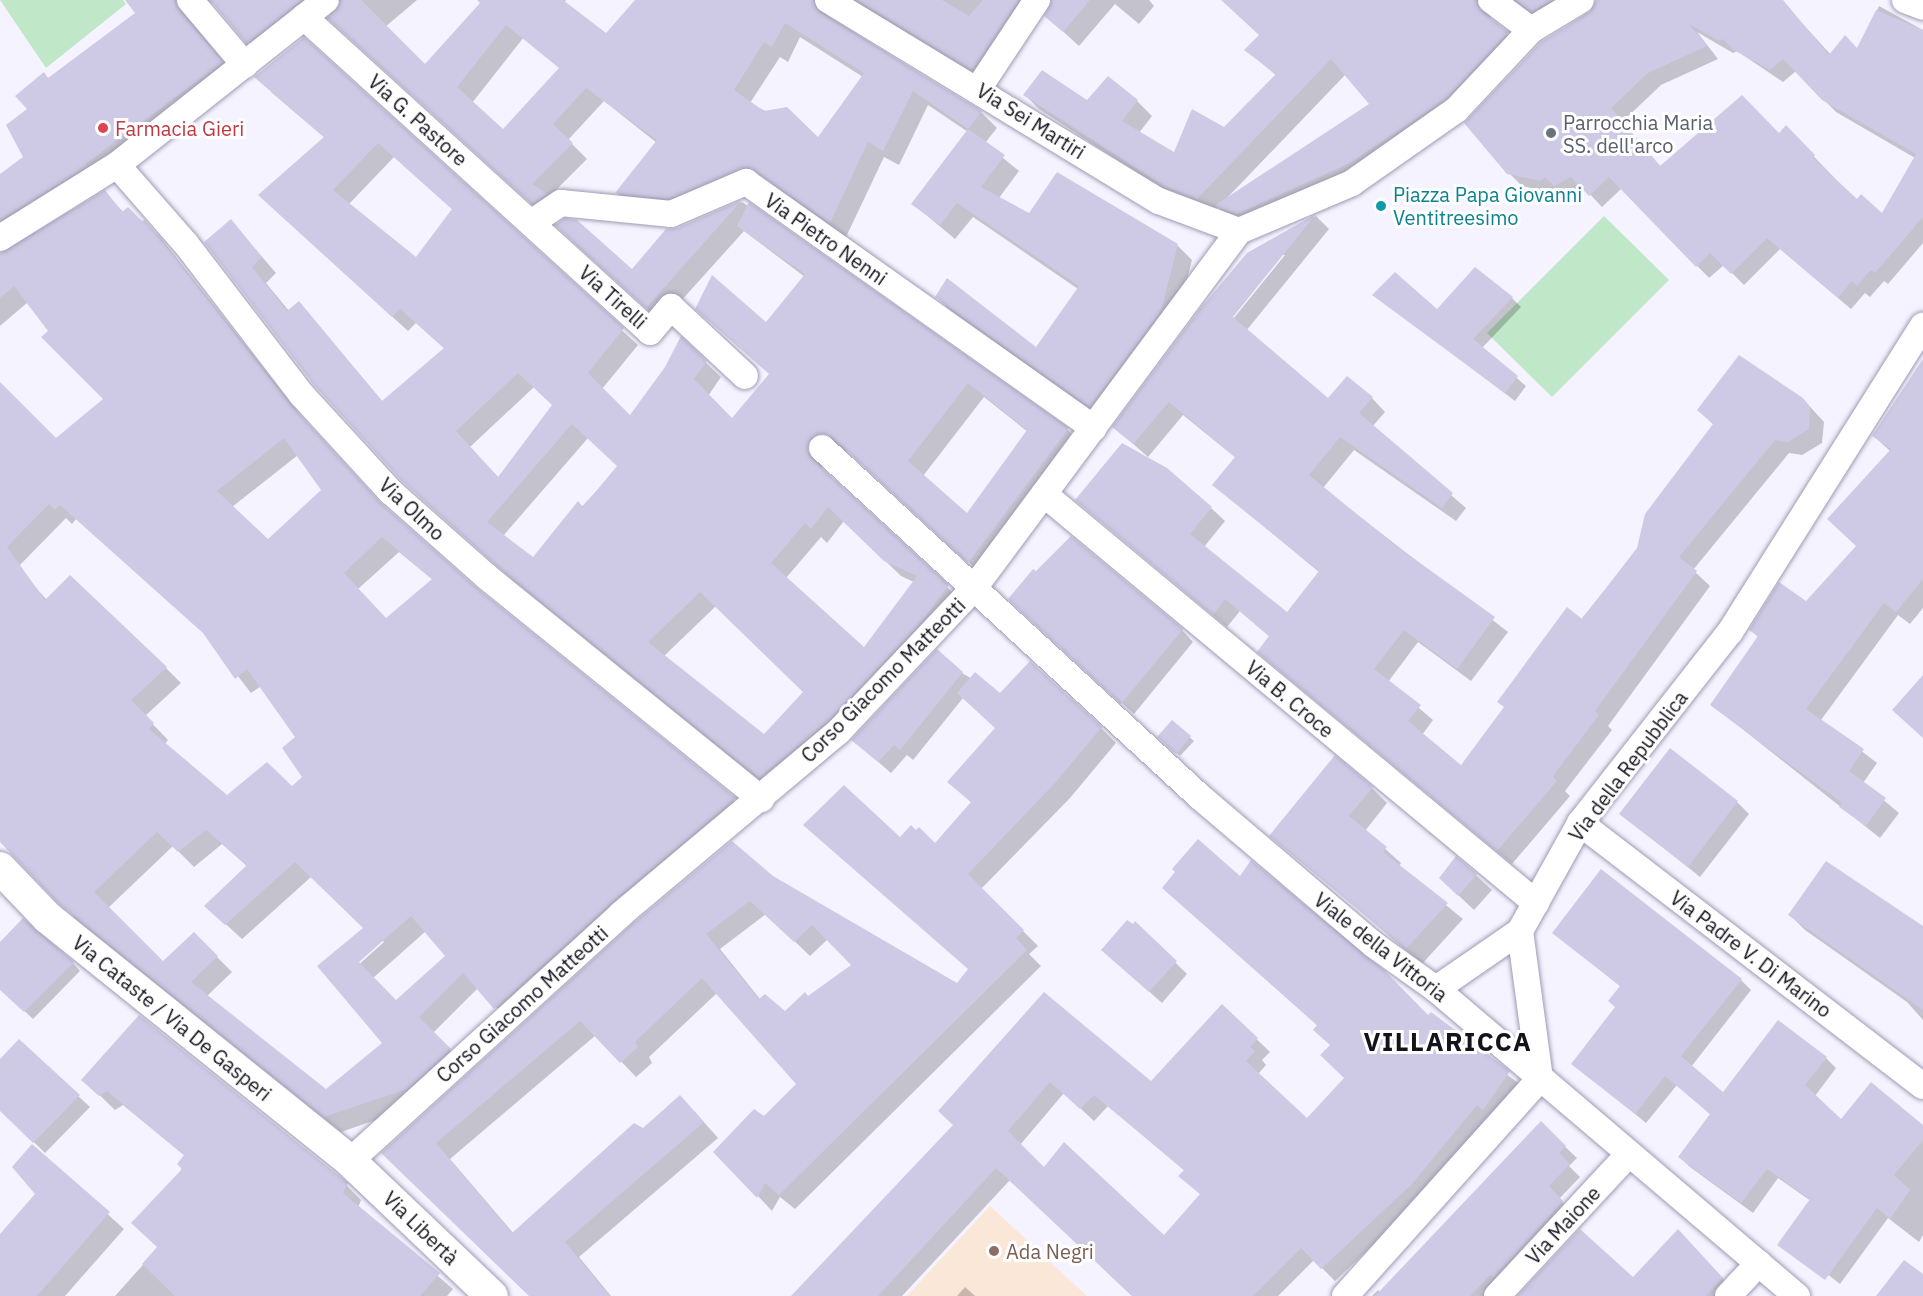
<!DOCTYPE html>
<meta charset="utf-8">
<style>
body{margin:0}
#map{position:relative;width:1923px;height:1296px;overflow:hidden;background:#f5f3ff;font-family:"IBM Plex Sans",sans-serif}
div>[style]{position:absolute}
.education>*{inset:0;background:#fae7d7}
.green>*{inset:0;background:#c0e7c8}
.shadow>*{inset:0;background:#0003}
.building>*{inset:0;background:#cecae5}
.roads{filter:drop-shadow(0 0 2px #9e9bb4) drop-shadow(0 0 2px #9e9bb4)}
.minor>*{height:26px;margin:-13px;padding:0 13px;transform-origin:13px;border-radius:13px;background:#fff}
.tertiary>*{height:32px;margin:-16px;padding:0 16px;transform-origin:16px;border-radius:16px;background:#fff}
.dots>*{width:16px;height:16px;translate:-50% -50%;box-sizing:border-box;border:3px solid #fff;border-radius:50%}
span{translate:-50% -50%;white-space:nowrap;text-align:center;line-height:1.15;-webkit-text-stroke:6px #fff;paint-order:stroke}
.street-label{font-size:20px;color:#14131c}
.worship-label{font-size:20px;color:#5b616d}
.left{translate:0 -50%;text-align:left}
.health-label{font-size:20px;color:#be3a42}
.culture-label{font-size:20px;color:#0d838f}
.education-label{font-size:20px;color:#785e54}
.district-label{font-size:26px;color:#14131c;font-weight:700;letter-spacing:1.5px}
</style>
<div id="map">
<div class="education">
<i style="clip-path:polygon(990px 1206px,1087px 1296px,907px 1296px)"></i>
</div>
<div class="green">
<i style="clip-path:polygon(0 0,123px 0,126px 4px,46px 68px)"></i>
<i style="clip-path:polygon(1604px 216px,1669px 280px,1552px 397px,1487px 333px)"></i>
</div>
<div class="shadow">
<i style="clip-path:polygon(127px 0,204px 0,195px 4px,190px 20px,237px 78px,0 242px,0 176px,25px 158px,29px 110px,49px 79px,137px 14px)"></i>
<i style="clip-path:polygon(evenodd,205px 0,417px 0,385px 27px,425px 66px,481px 4px,524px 37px,472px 103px,503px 132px,568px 61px,542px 0,566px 0,564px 3px,606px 35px,638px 0,1054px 0,1046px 1px,988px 84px,836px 2px,828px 16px,981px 112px,997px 128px,985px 143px,1019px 171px,999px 198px,1030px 215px,1177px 245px,1192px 260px,1175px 326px,1105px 420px,952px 312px,937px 297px,1037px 349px,1078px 289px,973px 217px,955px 239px,913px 204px,968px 132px,928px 105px,899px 165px,884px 157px,846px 237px,765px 182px,685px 213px,632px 208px,617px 193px,657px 143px,604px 101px,568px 140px,587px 159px,549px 197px,548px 219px,345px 33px,341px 2px,332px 3px,263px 58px,215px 4px,205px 0,800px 37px,863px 77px,819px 139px,750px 103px,780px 57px,788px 62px,800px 37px)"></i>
<i style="clip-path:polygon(1054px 0,1149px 0,1154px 6px,1139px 24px,1115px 4px,1079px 46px,1046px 16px)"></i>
<i style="clip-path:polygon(evenodd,1240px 0,1571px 0,1548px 26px,1516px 2px,1500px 1px,1490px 13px,1491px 20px,1522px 48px,1365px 178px,1231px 220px,1218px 207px,1213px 213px,1182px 202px,1039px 109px,1025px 95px,1088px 102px,1137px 101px,1152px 116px,1139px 133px,1175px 154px,1224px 129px,1277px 76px,1246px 50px,1261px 36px,1240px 0,1346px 74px,1371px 105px,1227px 198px,1346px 74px)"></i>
<i style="clip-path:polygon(evenodd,1645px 0,1781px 0,1831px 55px,1858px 50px,1879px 6px,1923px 30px,1923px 243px,1888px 284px,1884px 281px,1870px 297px,1865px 293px,1851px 309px,1780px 249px,1744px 285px,1724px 265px,1709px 278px,1622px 188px,1602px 207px,1585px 189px,1568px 197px,1559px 188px,1554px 193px,1522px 186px,1509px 173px,1541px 43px,1603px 3px,1645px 0,1697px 32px,1733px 53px,1737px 51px,1783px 82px,1796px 71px,1836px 112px,1915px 158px,1882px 215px,1857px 201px,1786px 128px,1779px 135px,1661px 167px,1622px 122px,1661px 85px,1718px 59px,1697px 32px)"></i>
<i style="clip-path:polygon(evenodd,303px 39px,638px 345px,602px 389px,631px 417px,705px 362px,721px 377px,708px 396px,732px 421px,771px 375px,766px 324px,805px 277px,744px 231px,662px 322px,572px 241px,632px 271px,677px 229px,742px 202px,1068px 430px,1083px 445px,984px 576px,849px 452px,834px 448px,825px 453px,822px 468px,825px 473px,963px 602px,775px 793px,514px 581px,419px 496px,206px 243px,231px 221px,276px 273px,266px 283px,289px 311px,299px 303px,383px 402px,445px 349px,416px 323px,408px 331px,275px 210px,325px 138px,271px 92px,303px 39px,394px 157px,453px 210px,417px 260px,349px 204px,394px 157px,303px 39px,534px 387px,554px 406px,499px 478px,470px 447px,534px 387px,303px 39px,984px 397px,1028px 432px,967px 515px,923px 476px,984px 397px,303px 39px,588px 438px,619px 467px,533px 559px,503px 536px,588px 438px,303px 39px,844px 521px,901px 576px,914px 582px,864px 649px,786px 578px,821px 537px,827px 543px,844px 521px,303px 39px,716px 606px,805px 692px,765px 737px,664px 656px,716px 606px)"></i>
<i style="clip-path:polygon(evenodd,105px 192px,124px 213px,145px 222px,160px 237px,305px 421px,387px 511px,477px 590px,750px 814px,511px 1023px,478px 988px,433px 1033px,465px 1065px,422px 1104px,341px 1132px,77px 920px,0 839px,0 569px,26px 577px,47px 600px,166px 668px,181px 683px,145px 716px,168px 740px,165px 744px,227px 797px,292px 788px,304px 777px,297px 737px,261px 686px,251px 693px,207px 636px,76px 519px,72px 524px,66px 518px,17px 568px,0 551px,0 384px,56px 440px,106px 399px,28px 302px,0 326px,0 262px,105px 192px,298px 455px,323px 490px,268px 541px,232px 507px,298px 455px,105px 192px,399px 552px,433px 580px,387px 620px,358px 589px,399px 552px,105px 192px,222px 844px,248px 867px,206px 906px,242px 939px,311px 877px,365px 928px,319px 966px,385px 1043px,326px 1091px,207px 996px,232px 972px,194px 934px,163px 963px,108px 908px,173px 846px,194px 867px,222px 844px,105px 192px,426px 931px,448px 956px,396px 1002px,373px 978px,426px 931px,105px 192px,382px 940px,384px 942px,355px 968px,353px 966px,382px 940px)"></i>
<i style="clip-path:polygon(evenodd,1316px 216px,1329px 229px,1246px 331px,1328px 400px,1372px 398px,1385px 412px,1372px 427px,1466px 508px,1456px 521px,1354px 450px,1323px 488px,1508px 632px,1471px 681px,1418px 642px,1388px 682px,1433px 720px,1422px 735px,1461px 768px,1638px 549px,1714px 425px,1699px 410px,1803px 399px,1824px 422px,1822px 443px,1802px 455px,1789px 453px,1693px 570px,1710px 586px,1608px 726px,1612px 730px,1565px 791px,1570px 796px,1512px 864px,1273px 665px,1259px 652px,1270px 637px,1240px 611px,1227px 627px,1077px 500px,1211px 508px,1225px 521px,1204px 547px,1287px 615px,1319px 572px,1214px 485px,1236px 458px,1183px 415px,1148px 457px,1114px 427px,1248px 254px,1316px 216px,1281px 255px,1285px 255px,1229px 324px,1227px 322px,1281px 255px)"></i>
<i style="clip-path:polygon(1374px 295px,1437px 311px,1512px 298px,1521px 307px,1482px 348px,1526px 386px,1515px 401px)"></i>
<i style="clip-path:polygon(1923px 366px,1923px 608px,1910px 624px,1898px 615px,1821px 720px,1877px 763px,1863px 783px,1899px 813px,1880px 838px,1712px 705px,1759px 638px,1751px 630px,1806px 603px,1858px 547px,1891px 452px,1874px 436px)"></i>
<i style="clip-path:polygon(1037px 573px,1182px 630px,1193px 642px,1134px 714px,1021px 611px)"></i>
<i style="clip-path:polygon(evenodd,962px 673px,1000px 695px,1101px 728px,1116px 743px,1070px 798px,981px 889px,1038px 946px,1029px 954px,1041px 966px,795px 1209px,780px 1197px,772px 1211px,758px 1196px,764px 1118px,798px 1084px,717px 993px,649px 1057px,652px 1063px,636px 1077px,596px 1035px,450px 1159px,514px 1234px,644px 1130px,695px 1112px,718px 1138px,579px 1257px,611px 1296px,530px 1296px,383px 1153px,773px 877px,957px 985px,969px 970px,900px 839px,935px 845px,972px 803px,949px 782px,997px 729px,963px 698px,913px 760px,907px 755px,891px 773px,853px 740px,962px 673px,766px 914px,810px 956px,828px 939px,853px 965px,785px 1013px,760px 999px,720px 949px,766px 914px)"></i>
<i style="clip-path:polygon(1172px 722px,1194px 741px,1180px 756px,1159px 737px)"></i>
<i style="clip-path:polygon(1372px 788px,1387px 803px,1365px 831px,1401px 863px,1399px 867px,1463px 919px,1422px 964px,1271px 835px,1282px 820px)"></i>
<i style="clip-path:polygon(1737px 802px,1749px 814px,1700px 877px,1621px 814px)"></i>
<i style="clip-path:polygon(1457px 858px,1492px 890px,1474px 910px,1456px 893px)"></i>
<i style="clip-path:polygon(evenodd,1240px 879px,1521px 1085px,1424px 1197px,1335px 1281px,1314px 1260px,1278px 1296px,1132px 1296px,1010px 1180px,902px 1296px,794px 1296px,955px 1126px,1044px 994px,1151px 1083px,1222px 1006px,1270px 1052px,1262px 1060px,1266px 1065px,1258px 1074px,1307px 1120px,1346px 1079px,1331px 1046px,1318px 1026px,1164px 888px,1240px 879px,1064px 1093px,1094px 1121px,1108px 1106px,1185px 1171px,1180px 1176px,1201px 1195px,1164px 1238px,1044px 1169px,1020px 1145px,1064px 1093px)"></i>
<i style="clip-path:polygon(1790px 915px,1923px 930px,1923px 1020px,1907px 1002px,1805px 930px)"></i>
<i style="clip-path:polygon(1135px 923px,1187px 974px,1162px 1003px,1115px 961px)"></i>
<i style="clip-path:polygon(1554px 932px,1741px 980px,1751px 990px,1691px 1067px,1724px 1094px,1826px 1058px,1836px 1068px,1815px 1096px,1841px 1121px,1923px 1126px,1923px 1235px,1919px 1242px,1888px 1218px,1840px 1284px,1794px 1248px,1811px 1201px,1778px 1178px,1753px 1213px,1690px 1167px,1680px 1157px,1711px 1115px,1677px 1085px,1646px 1123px,1573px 1063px,1617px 1008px,1621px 987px)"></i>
<i style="clip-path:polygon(0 944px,73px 963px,80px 971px,33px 1019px,0 988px)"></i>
<i style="clip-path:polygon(19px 1041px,90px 1107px,45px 1153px,0 1109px,0 1061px)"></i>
<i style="clip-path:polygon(84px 1080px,346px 1185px,361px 1200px,358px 1208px,453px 1289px,447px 1296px,115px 1296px,159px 1247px,185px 1156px,123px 1105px,115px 1110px)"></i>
<i style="clip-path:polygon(1541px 1124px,1577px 1158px,1569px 1166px,1580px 1177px,1559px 1199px,1574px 1213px,1499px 1296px,1372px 1296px,1378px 1290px,1381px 1293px)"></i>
<i style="clip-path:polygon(32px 1146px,124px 1229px,65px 1296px,0 1296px,0 1236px,37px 1194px)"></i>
<i style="clip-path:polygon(1690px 1243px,1734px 1291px,1729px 1296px,1520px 1296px,1633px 1279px)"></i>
<i style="clip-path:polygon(965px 1287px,975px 1296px,957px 1296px)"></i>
</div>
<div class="building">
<i style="clip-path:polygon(125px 0,175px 0,179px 10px,223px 62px,85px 164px,87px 166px,0 220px,0 174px,23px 157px,6px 125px,27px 109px,15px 96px,44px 72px,48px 78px,135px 13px)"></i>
<i style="clip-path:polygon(210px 0,302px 0,247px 44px)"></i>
<i style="clip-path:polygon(evenodd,341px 0,361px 0,425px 64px,480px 3px,477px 0,563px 0,606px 33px,635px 0,813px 0,820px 13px,982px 111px,968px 129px,913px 91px,883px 151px,868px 142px,830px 223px,748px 167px,669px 199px,615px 193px,657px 140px,586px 88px,553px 124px,573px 143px,532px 184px,548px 194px,532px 204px,327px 18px,341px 0,785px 23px,864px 73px,818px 137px,787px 107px,764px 111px,734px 90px,764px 42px,772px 47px,785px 23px,341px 0,506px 25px,559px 68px,503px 129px,457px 87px,506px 25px)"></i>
<i style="clip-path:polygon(857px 0,942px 0,969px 16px,983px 0,1019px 0,972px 70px)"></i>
<i style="clip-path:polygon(1052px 0,1090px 0,1063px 32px,1044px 16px)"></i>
<i style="clip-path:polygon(1221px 0,1476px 0,1482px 12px,1509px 32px,1446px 99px,1350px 163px,1237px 214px,1214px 206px,1369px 104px,1331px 59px,1197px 199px,1166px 187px,1023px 95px,1042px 70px,1087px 100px,1108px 76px,1138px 100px,1122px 121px,1174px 152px,1192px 109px,1224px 127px,1276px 74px,1244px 50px,1259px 35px)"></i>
<i style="clip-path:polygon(1516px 0,1552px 0,1532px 12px)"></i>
<i style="clip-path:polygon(evenodd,1596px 0,1783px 0,1829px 55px,1845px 35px,1857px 48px,1876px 10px,1923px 30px,1923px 217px,1875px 273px,1871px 270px,1857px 286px,1852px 281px,1838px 298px,1767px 238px,1731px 274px,1710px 253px,1696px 267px,1609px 177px,1589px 196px,1571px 177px,1554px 186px,1545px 177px,1541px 181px,1507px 174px,1464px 123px,1541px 42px,1589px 13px,1596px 0,1689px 24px,1719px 41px,1723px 39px,1732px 49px,1770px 70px,1783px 59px,1822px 100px,1916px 154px,1882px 213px,1861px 194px,1857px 199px,1813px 158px,1815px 155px,1786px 125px,1779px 133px,1742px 95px,1660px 166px,1611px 108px,1648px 73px,1707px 46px,1689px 24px)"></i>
<i style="clip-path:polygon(evenodd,304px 37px,624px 328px,588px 373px,630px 415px,665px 367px,681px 336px,707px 361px,694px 379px,732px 418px,769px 374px,695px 309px,712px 275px,766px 322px,805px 274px,737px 226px,749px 202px,1069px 428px,968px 563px,832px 437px,818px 434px,811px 438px,808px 452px,812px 459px,949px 585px,919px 625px,828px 721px,759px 778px,497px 566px,402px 481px,314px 385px,204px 242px,231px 219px,262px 257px,252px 267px,287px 311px,299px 301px,382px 401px,444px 348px,400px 309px,392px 317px,258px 195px,324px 137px,254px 77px,304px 37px,378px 143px,452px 209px,416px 257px,333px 190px,378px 143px,304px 37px,518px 373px,552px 405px,498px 477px,456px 431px,518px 373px,304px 37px,968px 383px,1027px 430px,967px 513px,908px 461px,968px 383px,304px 37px,572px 424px,617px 466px,583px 507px,578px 501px,533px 557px,487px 522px,572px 424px,304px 37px,828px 507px,884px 561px,917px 576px,864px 647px,771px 563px,805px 523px,811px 529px,828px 507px,304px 37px,700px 592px,803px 692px,764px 734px,648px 642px,700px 592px)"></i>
<i style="clip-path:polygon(968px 129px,1005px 155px,981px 187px,1029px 213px,1057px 172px,1178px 244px,1161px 311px,1090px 407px,935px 297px,947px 278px,1036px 347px,1079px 286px,957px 203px,940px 225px,911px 204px)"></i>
<i style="clip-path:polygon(evenodd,105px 190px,122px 212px,128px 207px,142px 221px,145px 220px,290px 404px,381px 503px,478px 589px,736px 798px,611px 903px,494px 1009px,463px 973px,419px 1017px,451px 1049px,407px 1089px,324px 1117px,60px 905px,0 842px,0 382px,56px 438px,103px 399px,41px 337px,48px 331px,14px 286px,0 298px,0 253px,105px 190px,284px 438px,321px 490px,268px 539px,217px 491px,284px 438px,105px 190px,49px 504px,55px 510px,60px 505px,203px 633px,235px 679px,247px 669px,295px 737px,282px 748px,302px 777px,292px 786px,267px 762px,227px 795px,149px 729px,154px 723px,131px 700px,167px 667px,70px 575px,45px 600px,7px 547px,49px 504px,105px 190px,382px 537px,432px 579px,386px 618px,344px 573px,382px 537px,105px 190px,206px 830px,247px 865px,204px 906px,225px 925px,295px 862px,363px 928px,317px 966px,382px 1043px,326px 1089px,191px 982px,218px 956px,194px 932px,163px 961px,94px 892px,157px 832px,178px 852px,206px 830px,105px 190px,411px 916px,445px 956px,396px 1000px,359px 962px,411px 916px)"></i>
<i style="clip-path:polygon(742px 200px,646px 308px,555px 225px,565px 218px,577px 220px,632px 269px,666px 229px,677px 228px)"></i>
<i style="clip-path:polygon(1316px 214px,1233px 317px,1328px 398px,1347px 376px,1373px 397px,1359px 413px,1453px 493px,1442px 508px,1340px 437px,1309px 475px,1391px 542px,1495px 617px,1457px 669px,1404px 630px,1374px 669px,1421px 705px,1408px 721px,1461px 765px,1504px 707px,1497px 702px,1567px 607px,1582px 619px,1637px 548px,1645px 514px,1713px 424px,1697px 410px,1739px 355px,1803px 398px,1810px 407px,1809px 429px,1788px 442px,1775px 440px,1679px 557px,1697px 571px,1595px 711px,1599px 715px,1553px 776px,1557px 781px,1497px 851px,1257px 652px,1269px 636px,1225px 599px,1213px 615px,1075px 500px,1122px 443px,1167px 468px,1212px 507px,1190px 534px,1287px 612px,1319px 571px,1212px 485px,1235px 457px,1169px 402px,1133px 444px,1112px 427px,1200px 309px,1247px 253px)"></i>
<i style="clip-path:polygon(1475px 267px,1513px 297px,1473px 339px,1518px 376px,1505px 393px,1372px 295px,1395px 272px,1437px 309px)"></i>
<i style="clip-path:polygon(1923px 359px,1923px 579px,1896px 612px,1884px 603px,1806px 709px,1864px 749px,1849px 771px,1886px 798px,1866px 826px,1839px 807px,1842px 803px,1710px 705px,1758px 636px,1749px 630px,1779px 582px,1806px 601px,1856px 546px,1827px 519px,1891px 449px,1872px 436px)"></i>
<i style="clip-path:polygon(1071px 536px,1183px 629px,1121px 704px,1008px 599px,1033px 569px,1036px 571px)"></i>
<i style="clip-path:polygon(937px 649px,963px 672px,900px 750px,894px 745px,878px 762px,851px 740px)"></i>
<i style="clip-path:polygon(evenodd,1030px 661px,1102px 727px,1055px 783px,968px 874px,1024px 930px,1016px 938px,1027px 950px,779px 1195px,765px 1183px,757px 1198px,713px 1152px,754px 1109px,764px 1116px,796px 1084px,702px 978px,635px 1042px,638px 1047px,620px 1063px,580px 1021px,436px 1143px,512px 1233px,634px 1123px,643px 1128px,680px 1095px,704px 1122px,565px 1242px,610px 1296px,529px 1296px,381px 1153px,631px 925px,732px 841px,773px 876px,957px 983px,968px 969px,803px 825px,844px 785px,900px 837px,911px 825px,916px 830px,919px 827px,935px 843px,971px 802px,947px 782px,995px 728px,957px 693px,975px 672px,1000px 693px,1030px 661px,750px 901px,794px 942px,812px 925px,851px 965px,808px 996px,805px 992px,785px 1011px,765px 994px,759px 999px,706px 934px,750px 901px)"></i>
<i style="clip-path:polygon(1923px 675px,1923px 738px,1892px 710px)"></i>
<i style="clip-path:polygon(1172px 720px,1191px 736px,1176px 754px,1157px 737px)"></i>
<i style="clip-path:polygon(1670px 748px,1738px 801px,1688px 867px,1619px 814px)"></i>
<i style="clip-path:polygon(1335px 755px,1373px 787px,1349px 816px,1387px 847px,1383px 852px,1448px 903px,1406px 949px,1269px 836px)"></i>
<i style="clip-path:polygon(evenodd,1198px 839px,1240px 876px,1251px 860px,1385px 971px,1428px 1015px,1431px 1012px,1510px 1071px,1483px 1110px,1477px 1105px,1412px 1184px,1321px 1269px,1301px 1248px,1253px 1296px,1132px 1296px,996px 1168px,878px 1296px,791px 1296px,953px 1125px,938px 1111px,1044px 992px,1151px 1081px,1222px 1004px,1258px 1038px,1250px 1047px,1255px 1051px,1246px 1061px,1307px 1118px,1344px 1078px,1320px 1055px,1330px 1045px,1313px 1030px,1317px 1025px,1162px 888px,1175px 872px,1172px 869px,1198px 839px,1050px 1082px,1080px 1109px,1094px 1095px,1184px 1170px,1178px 1176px,1200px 1194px,1164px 1235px,1064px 1142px,1044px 1167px,1008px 1131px,1050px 1082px)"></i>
<i style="clip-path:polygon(1456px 856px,1477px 874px,1458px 896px,1439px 878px)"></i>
<i style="clip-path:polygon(1826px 861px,1923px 926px,1923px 1010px,1788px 915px)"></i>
<i style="clip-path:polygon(1601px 869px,1742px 979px,1681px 1056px,1723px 1092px,1778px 1020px,1827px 1057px,1805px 1085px,1841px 1119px,1871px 1082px,1923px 1125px,1923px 1140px,1894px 1175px,1910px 1190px,1890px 1219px,1877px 1208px,1825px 1280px,1777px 1245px,1810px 1199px,1767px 1169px,1741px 1203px,1678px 1157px,1710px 1114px,1665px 1076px,1635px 1114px,1571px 1064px,1615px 1007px,1608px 1001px,1620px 986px,1552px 933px)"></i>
<i style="clip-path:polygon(23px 918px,74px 962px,24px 1012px,0 990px,0 942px)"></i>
<i style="clip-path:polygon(1127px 920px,1133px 924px,1135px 921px,1177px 961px,1149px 992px,1101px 950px)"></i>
<i style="clip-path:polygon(139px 1015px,348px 1183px,343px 1193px,440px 1273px,420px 1296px,175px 1296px,142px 1264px,157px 1247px,131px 1223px,182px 1169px,177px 1164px,184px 1155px,107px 1091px,99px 1096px,81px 1080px)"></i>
<i style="clip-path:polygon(19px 1039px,80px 1095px,33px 1143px,0 1111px,0 1059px)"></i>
<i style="clip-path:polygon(1541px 1121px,1566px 1146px,1559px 1153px,1570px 1164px,1549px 1186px,1563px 1201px,1493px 1278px,1490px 1275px,1470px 1296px,1375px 1296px)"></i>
<i style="clip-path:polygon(32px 1144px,110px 1212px,37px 1296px,0 1296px,0 1234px,35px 1194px,12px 1167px)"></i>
<i style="clip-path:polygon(1580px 1229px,1633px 1277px,1678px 1229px,1723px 1278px,1706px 1296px,1517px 1296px)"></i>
<i style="clip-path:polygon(1904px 1260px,1923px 1274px,1923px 1296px,1876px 1296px)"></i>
</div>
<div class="roads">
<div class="minor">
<i style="left:190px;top:0;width:85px;rotate:49.8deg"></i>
<i style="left:828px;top:0;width:387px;rotate:31.3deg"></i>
<i style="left:1159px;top:201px;width:85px;rotate:20.6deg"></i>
<i style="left:1491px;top:0;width:50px;rotate:36.9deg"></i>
<i style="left:1905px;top:0;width:19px;rotate:21deg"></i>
<i style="left:304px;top:17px;width:468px;rotate:42.3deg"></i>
<i style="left:650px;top:332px;width:33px;rotate:-50deg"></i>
<i style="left:671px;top:307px;width:101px;rotate:43deg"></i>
<i style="left:978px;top:89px;width:107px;rotate:-56.5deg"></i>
<i style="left:117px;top:165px;width:105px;rotate:48.9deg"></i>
<i style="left:186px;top:244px;width:190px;rotate:52.5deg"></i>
<i style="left:302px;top:395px;width:132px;rotate:47.5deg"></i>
<i style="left:391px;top:492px;width:128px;rotate:41.5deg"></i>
<i style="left:487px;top:577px;width:353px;rotate:39deg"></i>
<i style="left:531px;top:223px;width:36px;rotate:-34deg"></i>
<i style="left:561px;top:203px;width:111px;rotate:5.7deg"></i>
<i style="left:671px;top:214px;width:82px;rotate:-23.1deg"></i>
<i style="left:746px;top:182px;width:426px;rotate:35.3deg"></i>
<i style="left:1239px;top:231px;width:123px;rotate:-23deg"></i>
<i style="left:1352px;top:183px;width:127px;rotate:-35.1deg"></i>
<i style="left:1456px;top:110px;width:110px;rotate:-46.8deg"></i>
<i style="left:1531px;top:30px;width:58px;rotate:-31deg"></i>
<i style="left:0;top:238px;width:138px;rotate:-32deg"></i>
<i style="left:117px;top:165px;width:266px;rotate:-38.3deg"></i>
<i style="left:822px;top:448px;width:513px;rotate:42.71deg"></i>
<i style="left:1199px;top:796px;width:230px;rotate:40.4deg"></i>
<i style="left:1374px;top:945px;width:76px;rotate:35.4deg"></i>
<i style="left:1436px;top:989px;width:474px;rotate:40.4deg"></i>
<i style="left:1044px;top:494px;width:640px;rotate:39.74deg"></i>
<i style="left:1580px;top:823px;width:432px;rotate:37.5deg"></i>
<i style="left:1436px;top:989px;width:102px;rotate:-34.6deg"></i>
<i style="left:350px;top:1161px;width:367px;rotate:-42.3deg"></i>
<i style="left:621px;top:914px;width:283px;rotate:-40deg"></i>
<i style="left:838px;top:732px;width:198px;rotate:-46.6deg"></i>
<i style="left:974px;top:588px;width:445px;rotate:-53.4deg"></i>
<i style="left:1345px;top:1296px;width:292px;rotate:-48.1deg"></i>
<i style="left:1540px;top:1079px;width:149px;rotate:-97.7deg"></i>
<i style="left:1520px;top:931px;width:124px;rotate:-60.9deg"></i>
<i style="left:1580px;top:823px;width:243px;rotate:-51.9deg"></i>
<i style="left:1730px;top:632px;width:362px;rotate:-57.8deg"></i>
<i style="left:1497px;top:1296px;width:194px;rotate:-47.1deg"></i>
<i style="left:1728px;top:1296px;width:45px;rotate:-46.8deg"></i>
</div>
<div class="tertiary">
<i style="left:0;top:868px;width:69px;rotate:46.2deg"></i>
<i style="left:48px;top:918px;width:388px;rotate:38.8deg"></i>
<i style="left:350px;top:1161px;width:196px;rotate:43.6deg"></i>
</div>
</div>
<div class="dots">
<i style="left:103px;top:128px;background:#e0444e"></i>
<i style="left:1551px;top:133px;background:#6b7280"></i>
<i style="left:1381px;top:206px;background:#0f9aa8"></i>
<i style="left:994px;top:1251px;background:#8d6e63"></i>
</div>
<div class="street-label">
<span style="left:418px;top:120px;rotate:42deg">Via G. Pastore</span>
<span style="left:1031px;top:121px;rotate:32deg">Via Sei Martiri</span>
<span style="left:826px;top:239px;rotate:35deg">Via Pietro Nenni</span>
<span style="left:613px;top:297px;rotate:42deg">Via Tirelli</span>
<span style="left:412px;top:509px;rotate:43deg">Via Olmo</span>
<span style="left:883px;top:680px;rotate:-45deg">Corso Giacomo Matteotti</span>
<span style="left:1290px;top:699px;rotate:40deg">Via B. Croce</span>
<span style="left:1628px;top:766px;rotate:-53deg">Via della Repubblica</span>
<span style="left:1381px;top:947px;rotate:38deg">Viale della Vittoria</span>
<span style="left:1751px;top:954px;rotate:37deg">Via Padre V. Di Marino</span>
<span style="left:522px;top:1004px;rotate:-42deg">Corso Giacomo Matteotti</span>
<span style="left:172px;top:1018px;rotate:39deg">Via Cataste / Via De Gasperi</span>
<span style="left:1563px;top:1225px;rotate:-47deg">Via Maione</span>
<span style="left:421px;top:1228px;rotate:44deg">Via Libertà</span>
</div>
<div class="worship-label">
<span class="left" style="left:1563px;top:134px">Parrocchia Maria<br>SS. dell'arco</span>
</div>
<div class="health-label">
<span class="left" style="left:115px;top:128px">Farmacia Gieri</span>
</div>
<div class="culture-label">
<span class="left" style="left:1393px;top:206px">Piazza Papa Giovanni<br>Ventitreesimo</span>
</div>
<div class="education-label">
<span class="left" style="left:1006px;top:1251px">Ada Negri</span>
</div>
<div class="district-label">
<span style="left:1448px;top:1042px">VILLARICCA</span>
</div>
</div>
